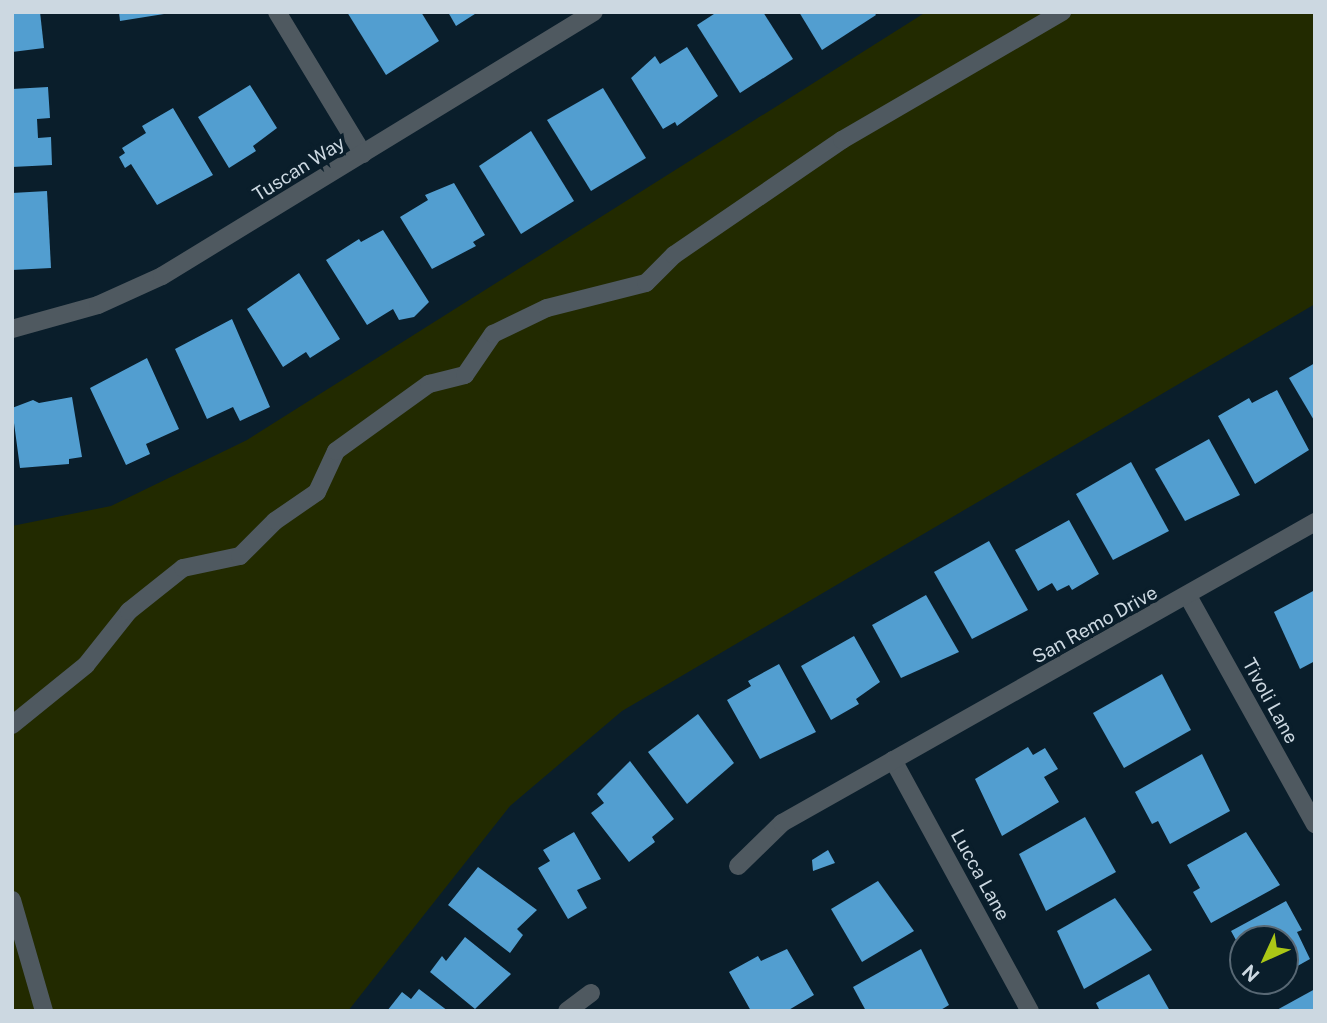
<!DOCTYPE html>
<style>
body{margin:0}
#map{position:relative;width:1327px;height:1023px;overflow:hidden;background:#0a1e2b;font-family:"Public Sans",sans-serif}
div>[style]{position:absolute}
.green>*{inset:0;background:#222a00}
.building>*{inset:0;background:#529ed0}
.service>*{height:18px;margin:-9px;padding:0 9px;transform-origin:9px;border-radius:9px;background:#4f5960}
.minor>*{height:18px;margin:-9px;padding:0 9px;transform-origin:9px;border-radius:9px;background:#4f5960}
span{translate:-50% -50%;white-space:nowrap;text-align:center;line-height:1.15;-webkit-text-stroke:7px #0a1e2b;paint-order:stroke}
.street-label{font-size:19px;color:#ccd8e1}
.frame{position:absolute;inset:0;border:14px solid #ccd8e1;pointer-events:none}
.north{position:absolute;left:1229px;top:925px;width:70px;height:70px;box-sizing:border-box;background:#0a1e2b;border:2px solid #586874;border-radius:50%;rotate:225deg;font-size:19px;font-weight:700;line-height:28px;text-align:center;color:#ccd8e1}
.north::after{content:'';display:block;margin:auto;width:24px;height:32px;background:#abc716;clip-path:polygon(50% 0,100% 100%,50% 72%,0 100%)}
</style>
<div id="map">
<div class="green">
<i style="clip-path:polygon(926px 12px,1315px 12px,1315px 304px,622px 711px,510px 806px,348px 1011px,12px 1011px,12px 526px,111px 506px,247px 440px)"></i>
</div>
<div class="building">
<i style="clip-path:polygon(12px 12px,40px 12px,44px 48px,12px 52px)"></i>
<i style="clip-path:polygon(119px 12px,164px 12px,164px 14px,120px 21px)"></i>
<i style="clip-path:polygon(347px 12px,421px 12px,439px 41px,386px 75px)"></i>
<i style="clip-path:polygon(448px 12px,478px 12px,456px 26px)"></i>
<i style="clip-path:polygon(717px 12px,763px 12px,793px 59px,740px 93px,697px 25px)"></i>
<i style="clip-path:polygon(799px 12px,874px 12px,876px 15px,822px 50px)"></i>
<i style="clip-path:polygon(687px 47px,718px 96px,677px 126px,675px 122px,663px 129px,631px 78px,655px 56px,660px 64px)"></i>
<i style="clip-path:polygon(250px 85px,277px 128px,253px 146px,256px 151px,229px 168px,198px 117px)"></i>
<i style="clip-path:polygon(48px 87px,50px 118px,37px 119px,38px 138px,51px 137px,52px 165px,12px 167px,12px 89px)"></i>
<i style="clip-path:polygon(603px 88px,646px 158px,591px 191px,547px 120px)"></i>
<i style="clip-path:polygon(173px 108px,213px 175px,157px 205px,131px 164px,125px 168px,119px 157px,125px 153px,122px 148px,146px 133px,142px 126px)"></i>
<i style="clip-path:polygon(531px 131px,574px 201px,521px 234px,479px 166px)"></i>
<i style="clip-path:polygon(454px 183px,485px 235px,473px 242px,476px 246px,432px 269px,400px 217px,428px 200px,425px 195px)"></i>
<i style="clip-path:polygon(47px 191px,51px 268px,12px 270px,12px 193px)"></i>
<i style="clip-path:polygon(383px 230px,429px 302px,414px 317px,399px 320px,393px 309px,367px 325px,326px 260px,359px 239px,361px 242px)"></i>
<i style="clip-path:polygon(299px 273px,340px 339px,310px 358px,306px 352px,283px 367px,247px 309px)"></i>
<i style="clip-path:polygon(232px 319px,270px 407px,240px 421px,233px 407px,207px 419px,175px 349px)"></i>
<i style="clip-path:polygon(147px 358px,179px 429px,146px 444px,150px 454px,126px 465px,90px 388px)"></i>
<i style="clip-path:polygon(1315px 363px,1315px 422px,1289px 378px)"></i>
<i style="clip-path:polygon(1277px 390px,1309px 450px,1255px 484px,1218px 416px,1249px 398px,1252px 403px)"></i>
<i style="clip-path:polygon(72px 397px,82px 457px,69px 459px,69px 464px,20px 468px,12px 408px,33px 400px,39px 403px)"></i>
<i style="clip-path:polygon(1209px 439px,1240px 495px,1185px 521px,1155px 469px)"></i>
<i style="clip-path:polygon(1131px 462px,1169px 531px,1113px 560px,1076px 494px)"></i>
<i style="clip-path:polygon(1069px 520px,1099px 574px,1072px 590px,1069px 585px,1057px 591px,1052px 583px,1038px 591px,1015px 550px)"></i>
<i style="clip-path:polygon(989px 541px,1028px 610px,972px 639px,934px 572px)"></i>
<i style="clip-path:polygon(1315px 590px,1315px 661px,1300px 669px,1274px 612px)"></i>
<i style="clip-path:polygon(926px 595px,959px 652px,901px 678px,872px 625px)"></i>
<i style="clip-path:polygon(854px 636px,880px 682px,856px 699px,859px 704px,831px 720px,801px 666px)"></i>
<i style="clip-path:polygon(779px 664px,816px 732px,760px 759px,727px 700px,751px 686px,748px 681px)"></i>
<i style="clip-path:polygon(1162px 674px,1191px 730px,1124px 768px,1093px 713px)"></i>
<i style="clip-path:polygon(698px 714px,734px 763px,687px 804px,648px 752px)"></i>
<i style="clip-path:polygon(1028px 747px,1033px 755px,1045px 748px,1058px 769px,1044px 777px,1059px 802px,1002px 836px,975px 779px)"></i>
<i style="clip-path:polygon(1202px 754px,1230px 811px,1170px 844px,1158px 821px,1152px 824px,1135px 792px)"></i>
<i style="clip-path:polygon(630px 761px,674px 819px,652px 837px,655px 842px,629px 862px,591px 813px,604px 803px,597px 794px)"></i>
<i style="clip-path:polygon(1085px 817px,1116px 872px,1046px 911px,1019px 854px)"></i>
<i style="clip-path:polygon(574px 832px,601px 879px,577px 890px,587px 908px,568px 919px,538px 868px,550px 861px,543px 850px)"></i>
<i style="clip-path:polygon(1246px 832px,1280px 885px,1211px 923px,1193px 892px,1200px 888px,1187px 865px)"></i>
<i style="clip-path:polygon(828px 850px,835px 863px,813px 871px,812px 860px)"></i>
<i style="clip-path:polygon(478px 867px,537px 910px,517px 929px,523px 935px,510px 953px,448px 905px)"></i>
<i style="clip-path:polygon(878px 881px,914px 931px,862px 962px,831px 909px)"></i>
<i style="clip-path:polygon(1115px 898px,1152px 950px,1084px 989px,1057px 931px)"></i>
<i style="clip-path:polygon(1286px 901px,1302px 930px,1297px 932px,1310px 959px,1285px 973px,1285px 939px,1243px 939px,1243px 953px,1231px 931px)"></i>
<i style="clip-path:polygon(465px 937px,511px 974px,475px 1009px,430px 972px,442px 956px,446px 961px)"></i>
<i style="clip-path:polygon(787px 949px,814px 995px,787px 1011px,751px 1011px,729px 972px,758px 956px,761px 961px)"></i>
<i style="clip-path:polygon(921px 949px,949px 1005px,939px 1011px,866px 1011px,853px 987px)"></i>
<i style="clip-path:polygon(1149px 974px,1170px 1011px,1100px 1011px,1096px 1003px)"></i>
<i style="clip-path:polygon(419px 989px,448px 1011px,387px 1011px,402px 992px,411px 999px)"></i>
<i style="clip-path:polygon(1315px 989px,1315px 1011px,1275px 1011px)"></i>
</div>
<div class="service">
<i style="left:12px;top:725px;width:95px;rotate:-39deg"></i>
<i style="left:86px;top:665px;width:69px;rotate:-51.5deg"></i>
<i style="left:129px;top:611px;width:69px;rotate:-38.5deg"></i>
<i style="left:183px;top:568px;width:58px;rotate:-11.9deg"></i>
<i style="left:240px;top:556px;width:49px;rotate:-45deg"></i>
<i style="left:275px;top:521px;width:51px;rotate:-34.6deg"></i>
<i style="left:317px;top:492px;width:45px;rotate:-65.1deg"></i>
<i style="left:336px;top:451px;width:115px;rotate:-35.8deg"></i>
<i style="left:429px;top:384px;width:37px;rotate:-14deg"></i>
<i style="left:465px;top:375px;width:50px;rotate:-55.7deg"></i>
<i style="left:493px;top:334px;width:60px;rotate:-25.7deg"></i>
<i style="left:547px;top:308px;width:102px;rotate:-14.2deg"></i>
<i style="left:646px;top:283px;width:40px;rotate:-45deg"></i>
<i style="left:674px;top:255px;width:204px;rotate:-34.4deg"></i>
<i style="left:842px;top:140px;width:255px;rotate:-30.2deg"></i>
<i style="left:12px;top:900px;width:116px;rotate:73.9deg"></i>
</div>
<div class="minor">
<i style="left:277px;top:12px;width:166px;rotate:58.8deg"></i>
<i style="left:12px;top:329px;width:89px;rotate:-15.6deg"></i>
<i style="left:98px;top:305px;width:70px;rotate:-24.4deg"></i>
<i style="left:162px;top:276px;width:506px;rotate:-31.43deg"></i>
<i style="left:1189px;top:598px;width:259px;rotate:60.9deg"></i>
<i style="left:893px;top:760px;width:286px;rotate:61.4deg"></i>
<i style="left:738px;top:866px;width:62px;rotate:-44.3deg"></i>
<i style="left:782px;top:823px;width:612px;rotate:-29.45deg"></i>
<i style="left:567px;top:1011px;width:30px;rotate:-37deg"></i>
</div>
<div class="street-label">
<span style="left:299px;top:169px;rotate:-32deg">Tuscan Way</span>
<span style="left:1095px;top:625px;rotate:-29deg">San Remo Drive</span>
<span style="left:1270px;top:701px;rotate:61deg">Tivoli Lane</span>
<span style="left:980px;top:875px;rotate:61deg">Lucca Lane</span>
</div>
<div class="frame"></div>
<div class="north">N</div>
</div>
